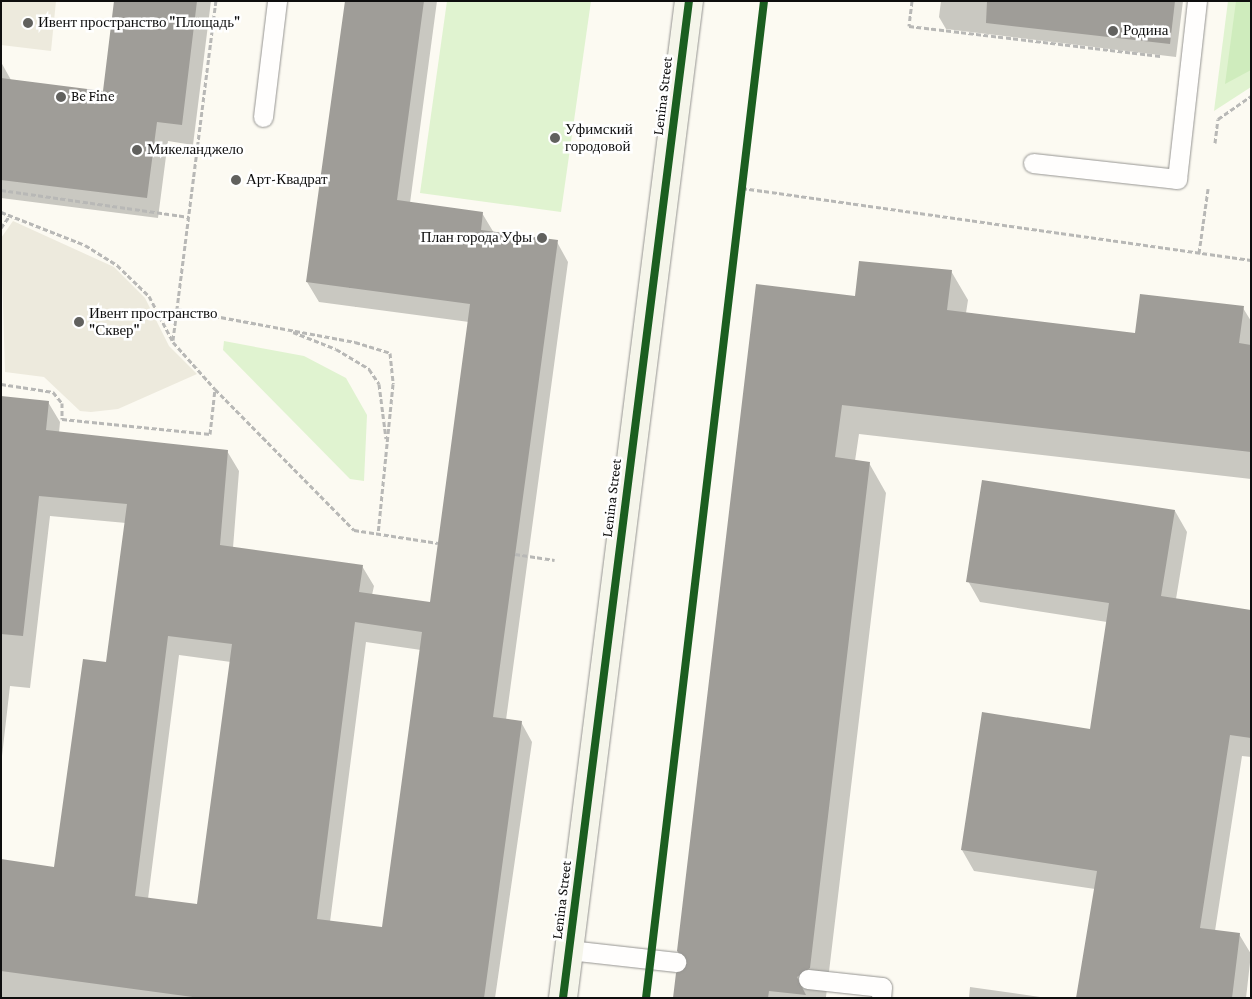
<!DOCTYPE html>
<meta charset="utf-8">
<style>
body{margin:0}
#map{position:relative;width:1252px;height:999px;overflow:hidden;background:#fcfaf2;font-family:"Crimson Pro",serif}
div>[style]{position:absolute}
.green>*{inset:0;background:#e0f3d0}
.forest>*{inset:0;background:#cfecbd}
.plaza>*{inset:0;background:#edeadd}
.shadow>*{inset:0;background:#0003}
.building>*{inset:0;background:#9f9d98}
.path>*{height:3px;margin-top:-1.5px;transform-origin:0;background:repeating-linear-gradient(90deg,#b8b8b6 0 5px,transparent 0 7.5px)}
.roads{filter:drop-shadow(0 0 1px #959491) drop-shadow(0 0 1px #959491)}
.service>*{height:19px;margin:-9.5px;padding:0 9.5px;transform-origin:9.5px;border-radius:9.5px;background:#fffefd}
.secondary>*{height:28px;margin:-14px;padding:0 14px;transform-origin:14px;border-radius:14px;background:#f5f5ea}
.cycleway>*{height:8px;margin:-4px;padding:0 4px;transform-origin:4px;border-radius:4px;background:#1b5e20}
.dots>*{width:14px;height:14px;translate:-50% -50%;box-sizing:border-box;border:2px solid #fff;border-radius:50%}
span{translate:-50% -50%;white-space:nowrap;text-align:center;line-height:1.15;-webkit-text-stroke:5px #fff;paint-order:stroke}
.poi-label{font-size:15px;color:#0e0e0e}
.left{translate:0 -50%;text-align:left}
.right{translate:-100% -50%;text-align:right}
.street-label{font-size:15px;color:#0e0e0e}
.frame{position:absolute;inset:0;border:2px solid #0e0e0e;pointer-events:none}
</style>
<div id="map">
<div class="green">
<i style="clip-path:polygon(447px 1px,591px 1px,561px 212px,420px 193px)"></i>
<i style="clip-path:polygon(1228px 1px,1251px 1px,1251px 87px,1214px 111px)"></i>
<i style="clip-path:polygon(224px 341px,304px 356px,346px 378px,367px 415px,364px 481px,350px 479px,223px 350px)"></i>
</div>
<div class="forest">
<i style="clip-path:polygon(1236px 1px,1251px 1px,1251px 70px,1225px 84px)"></i>
</div>
<div class="plaza">
<i style="clip-path:polygon(1px 1px,56px 1px,51px 51px,1px 45px)"></i>
<i style="clip-path:polygon(13px 221px,114px 267px,145px 298px,169px 346px,197px 374px,118px 409px,91px 412px,80px 411px,44px 377px,5px 372px,1px 238px)"></i>
</div>
<div class="shadow">
<i style="clip-path:polygon(116px 1px,211px 1px,193px 145px,168px 141px,158px 218px,1px 198px,1px 62px,11px 80px,104px 92px)"></i>
<i style="clip-path:polygon(evenodd,346px 1px,437px 1px,410px 203px,482px 213px,494px 233px,557px 242px,568px 262px,506px 720px,521px 722px,532px 742px,495px 998px,1px 998px,1px 861px,56px 868px,107px 663px,126px 523px,50px 516px,30px 688px,10px 686px,1px 765px,1px 397px,48px 402px,60px 422px,59px 433px,227px 451px,239px 471px,233px 548px,362px 566px,374px 586px,372px 595px,431px 603px,469px 322px,319px 302px,307px 282px,346px 1px,366px 642px,421px 650px,383px 929px,330px 922px,366px 642px,346px 1px,179px 655px,231px 662px,198px 906px,148px 899px,179px 655px)"></i>
<i style="clip-path:polygon(941px 1px,1183px 1px,1176px 57px,946px 29px,939px 17px)"></i>
<i style="clip-path:polygon(951px 271px,968px 300px,966px 313px,1136px 334px,1243px 308px,1251px 321px,1251px 479px,859px 434px,855px 461px,869px 463px,886px 493px,826px 997px,674px 998px,687px 965px,679px 951px,856px 298px)"></i>
<i style="clip-path:polygon(1175px 511px,1187px 532px,1176px 599px,1251px 612px,1251px 757px,1242px 756px,1215px 931px,1239px 934px,1251px 954px,1246px 998px,1077px 998px,1095px 889px,974px 871px,962px 850px,1091px 731px,1107px 622px,980px 602px,968px 581px)"></i>
<i style="clip-path:polygon(970px 987px,1047px 998px,969px 998px)"></i>
</div>
<div class="building">
<i style="clip-path:polygon(114px 1px,197px 1px,182px 125px,157px 122px,147px 198px,1px 180px,1px 78px,103px 91px)"></i>
<i style="clip-path:polygon(evenodd,345px 1px,424px 1px,397px 200px,483px 212px,481px 230px,558px 240px,493px 717px,522px 721px,484px 998px,200px 998px,1px 971px,1px 859px,54px 867px,83px 659px,106px 662px,127px 504px,39px 496px,23px 636px,1px 634px,1px 396px,49px 401px,46px 430px,228px 450px,220px 545px,363px 565px,359px 592px,430px 602px,470px 304px,306px 282px,345px 1px,355px 622px,422px 632px,382px 927px,317px 919px,355px 622px,345px 1px,168px 636px,232px 644px,197px 904px,135px 896px,168px 636px)"></i>
<i style="clip-path:polygon(987px 1px,1175px 1px,1170px 44px,986px 23px)"></i>
<i style="clip-path:polygon(859px 261px,952px 270px,947px 310px,1135px 333px,1140px 294px,1244px 306px,1239px 343px,1251px 345px,1251px 452px,842px 405px,835px 457px,870px 462px,810px 968px,797px 977px,806px 995px,769px 991px,768px 998px,673px 998px,676px 973px,687px 963px,677px 951px,756px 284px,855px 296px)"></i>
<i style="clip-path:polygon(982px 480px,1175px 510px,1161px 596px,1251px 610px,1251px 738px,1230px 735px,1200px 928px,1240px 933px,1232px 998px,1076px 998px,1097px 871px,961px 850px,982px 712px,1090px 729px,1109px 603px,966px 582px)"></i>
</div>
<div class="path">
<i style="left:912px;top:1px;width:25px;rotate:97deg"></i>
<i style="left:909px;top:26px;width:253px;rotate:6.8deg"></i>
<i style="left:1215px;top:143px;width:24px;rotate:-83deg"></i>
<i style="left:1218px;top:119px;width:40px;rotate:-34.9deg"></i>
<i style="left:742px;top:188px;width:514px;rotate:8.05deg"></i>
<i style="left:1px;top:190px;width:190px;rotate:8.2deg"></i>
<i style="left:1px;top:212px;width:90px;rotate:21.4deg"></i>
<i style="left:85px;top:245px;width:38px;rotate:32deg"></i>
<i style="left:117px;top:265px;width:45px;rotate:44.1deg"></i>
<i style="left:149px;top:296px;width:52px;rotate:62.4deg"></i>
<i style="left:173px;top:342px;width:63px;rotate:48.2deg"></i>
<i style="left:215px;top:389px;width:198px;rotate:45.4deg"></i>
<i style="left:354px;top:530px;width:85px;rotate:8.8deg"></i>
<i style="left:1px;top:228px;width:16px;rotate:-55deg"></i>
<i style="left:1199px;top:253px;width:65px;rotate:-82deg"></i>
<i style="left:177px;top:309px;width:181px;rotate:10.5deg"></i>
<i style="left:355px;top:342px;width:37px;rotate:17deg"></i>
<i style="left:390px;top:353px;width:31px;rotate:84deg"></i>
<i style="left:393px;top:384px;width:150px;rotate:95.7deg"></i>
<i style="left:293px;top:332px;width:46px;rotate:21.6deg"></i>
<i style="left:336px;top:349px;width:39px;rotate:31deg"></i>
<i style="left:369px;top:369px;width:18px;rotate:56deg"></i>
<i style="left:379px;top:384px;width:55px;rotate:82.7deg"></i>
<i style="left:173px;top:340px;width:342px;rotate:-82.8deg"></i>
<i style="left:1px;top:384px;width:53px;rotate:8.7deg"></i>
<i style="left:53px;top:392px;width:14px;rotate:51deg"></i>
<i style="left:62px;top:403px;width:16px;rotate:90deg"></i>
<i style="left:62px;top:419px;width:149px;rotate:5.8deg"></i>
<i style="left:210px;top:434px;width:45px;rotate:-83.7deg"></i>
<i style="left:515px;top:554px;width:40px;rotate:8.5deg"></i>
<i style="left:654px;top:929px;width:934px;rotate:-83.24deg"></i>
<i style="left:646px;top:998px;width:8px;rotate:-83deg"></i>
</div>
<div class="roads">
<div class="service">
<i style="left:263px;top:117px;width:117px;rotate:-83.1deg"></i>
<i style="left:1033px;top:163px;width:145px;rotate:6.3deg"></i>
<i style="left:1177px;top:179px;width:179px;rotate:-83.6deg"></i>
<i style="left:569px;top:950px;width:108px;rotate:6.4deg"></i>
<i style="left:808px;top:979px;width:74px;rotate:6.2deg"></i>
<i style="left:882px;top:987px;width:11px;rotate:95deg"></i>
</div>
<div class="secondary">
<i style="left:563px;top:998px;width:1005px;rotate:-82.8deg"></i>
</div>
</div>
<div class="cycleway">
<i style="left:563px;top:998px;width:1005px;rotate:-82.8deg"></i>
<i style="left:646px;top:998px;width:1004px;rotate:-83.25deg"></i>
</div>
<div class="dots">
<i style="left:28px;top:23px;background:#61615e"></i>
<i style="left:1113px;top:31px;background:#61615e"></i>
<i style="left:61px;top:97px;background:#61615e"></i>
<i style="left:555px;top:138px;background:#61615e"></i>
<i style="left:137px;top:150px;background:#61615e"></i>
<i style="left:236px;top:180px;background:#61615e"></i>
<i style="left:542px;top:238px;background:#61615e"></i>
<i style="left:79px;top:322px;background:#61615e"></i>
</div>
<div class="poi-label">
<span class="left" style="left:38px;top:23px">Ивент пространство "Площадь"</span>
<span class="left" style="left:1123px;top:31px">Родина</span>
<span class="left" style="left:71px;top:97px">Be Fine</span>
<span class="left" style="left:565px;top:138px">Уфимский<br>городовой</span>
<span class="left" style="left:147px;top:150px">Микеланджело</span>
<span class="left" style="left:246px;top:180px">Арт-Квадрат</span>
<span class="right" style="left:532px;top:238px">План города Уфы</span>
<span class="left" style="left:89px;top:322px">Ивент пространство<br>"Сквер"</span>
</div>
<div class="street-label">
<span style="left:663px;top:96px;rotate:-83deg">Lenina Street</span>
<span style="left:612px;top:498px;rotate:-83deg">Lenina Street</span>
<span style="left:562px;top:900px;rotate:-83deg">Lenina Street</span>
</div>
<div class="frame"></div>
</div>
